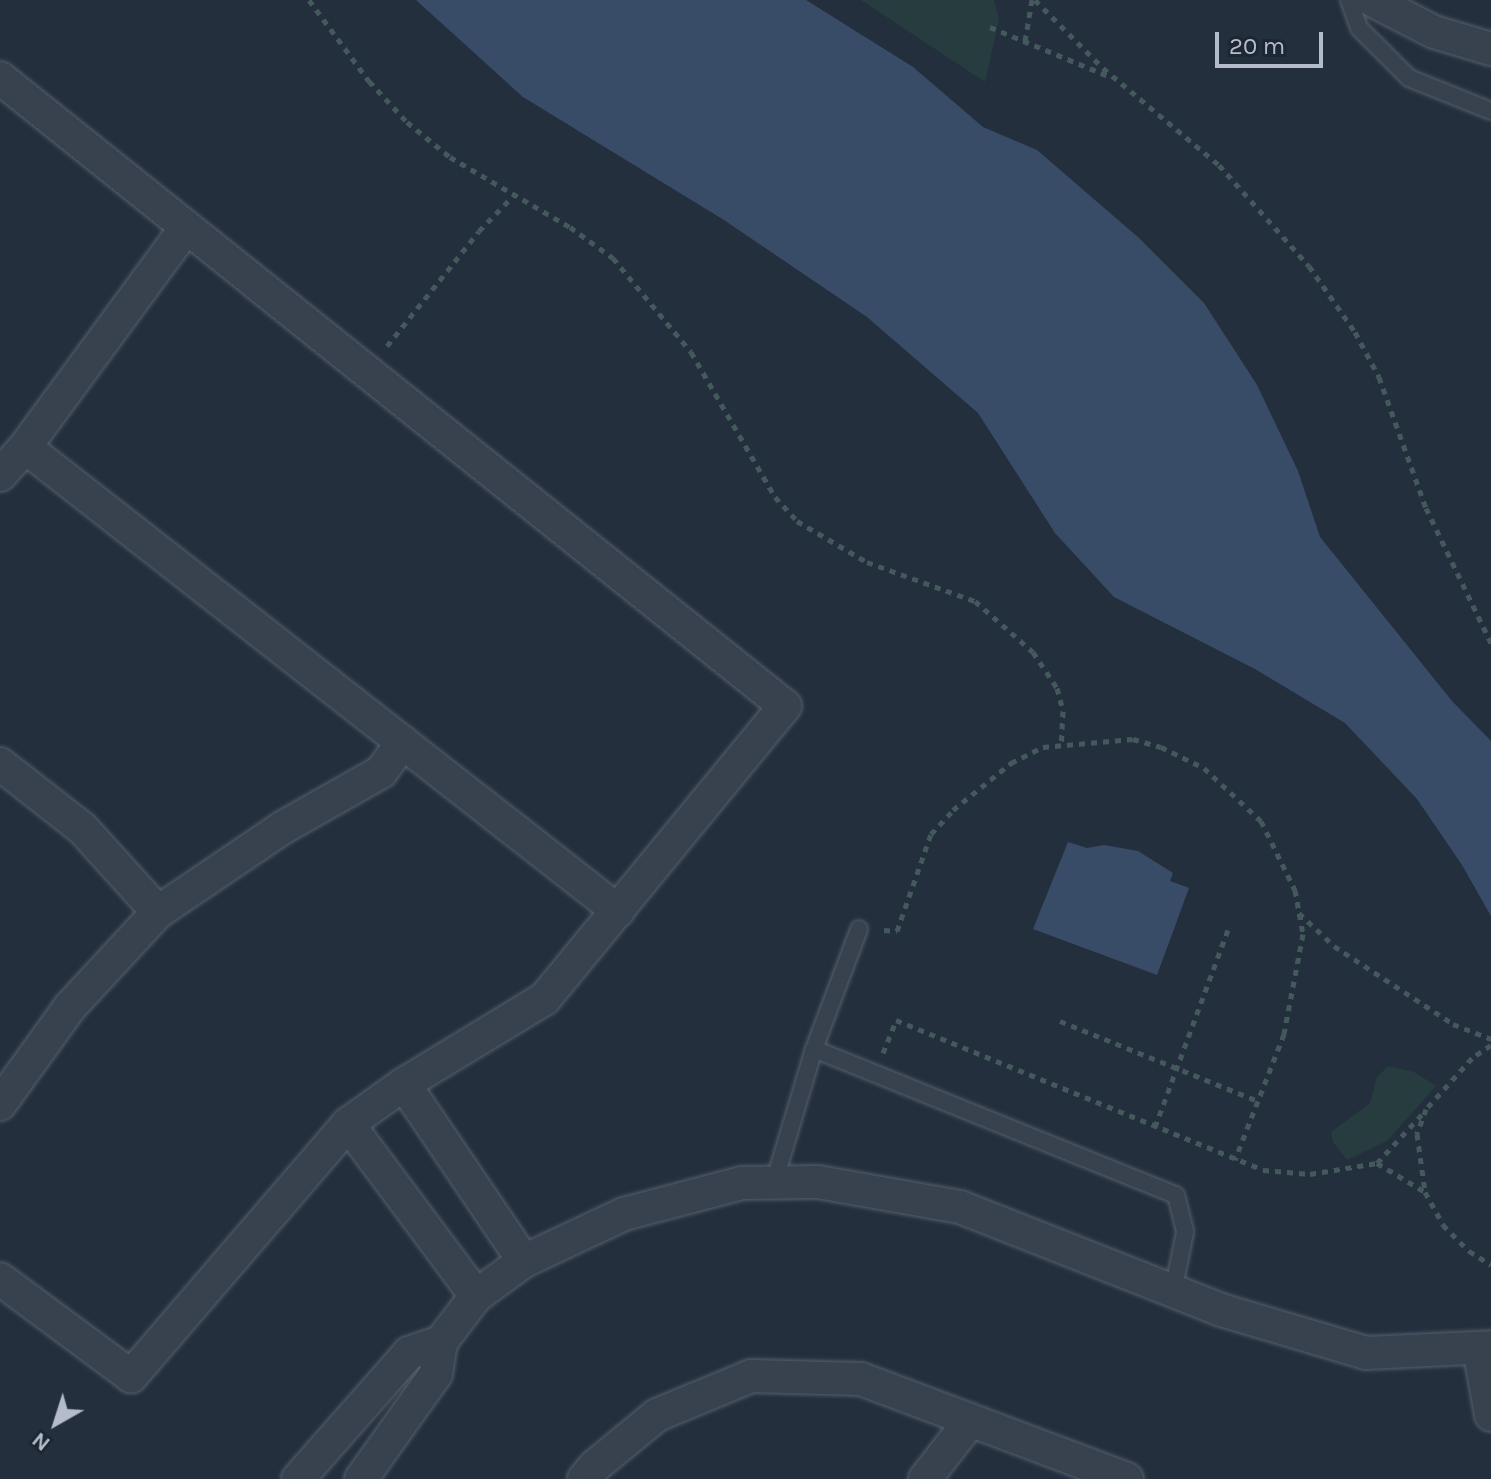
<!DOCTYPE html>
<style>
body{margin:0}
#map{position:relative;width:1491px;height:1479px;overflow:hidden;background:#242f3e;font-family:Karla,sans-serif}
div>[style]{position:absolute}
.green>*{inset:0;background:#263c3f}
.water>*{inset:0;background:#394c67}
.path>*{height:5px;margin-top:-2.5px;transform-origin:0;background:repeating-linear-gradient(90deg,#44595c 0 6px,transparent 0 12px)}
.roads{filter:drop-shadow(0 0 2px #565f6c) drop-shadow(0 0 2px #565f6c)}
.service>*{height:16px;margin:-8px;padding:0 8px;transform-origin:8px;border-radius:8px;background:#38414e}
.minor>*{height:32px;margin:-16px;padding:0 16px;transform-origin:16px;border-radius:16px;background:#38414e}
span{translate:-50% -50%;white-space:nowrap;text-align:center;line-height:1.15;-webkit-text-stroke:8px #1d2633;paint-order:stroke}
.north{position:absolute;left:16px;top:1383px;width:80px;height:80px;-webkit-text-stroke:6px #1d2633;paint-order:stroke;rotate:219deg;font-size:22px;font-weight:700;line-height:32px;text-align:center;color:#b4bcc9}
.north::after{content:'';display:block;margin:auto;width:28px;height:36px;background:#b4bcc9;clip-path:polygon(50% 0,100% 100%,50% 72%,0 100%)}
.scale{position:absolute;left:1215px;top:32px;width:108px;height:36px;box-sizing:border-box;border:4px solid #b4bcc9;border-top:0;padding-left:10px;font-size:24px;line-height:28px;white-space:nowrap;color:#b4bcc9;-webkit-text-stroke:6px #1d2633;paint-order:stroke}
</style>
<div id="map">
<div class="green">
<i style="clip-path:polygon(861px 0,994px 0,999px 19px,985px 82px)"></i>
<i style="clip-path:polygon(1388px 1066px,1414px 1072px,1436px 1086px,1387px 1141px,1347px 1160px,1333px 1142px,1331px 1132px,1370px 1103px,1377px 1077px)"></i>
</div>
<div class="water">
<i style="clip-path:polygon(416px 0,806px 0,913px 67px,983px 127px,1037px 150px,1139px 238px,1204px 303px,1257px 385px,1298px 471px,1320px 537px,1452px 701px,1491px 741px,1491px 916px,1462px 865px,1417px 799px,1345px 723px,1255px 669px,1114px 597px,1055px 533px,978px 413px,867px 317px,724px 220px,523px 97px)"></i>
<i style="clip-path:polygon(1068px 842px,1087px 848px,1104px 845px,1138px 851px,1173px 873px,1170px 881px,1189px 888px,1157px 975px,1033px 929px)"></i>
</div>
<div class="path">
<i style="left:309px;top:0;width:101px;rotate:53.5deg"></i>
<i style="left:369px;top:81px;width:56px;rotate:47.2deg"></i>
<i style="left:407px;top:122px;width:55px;rotate:39.1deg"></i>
<i style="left:450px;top:157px;width:139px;rotate:30.3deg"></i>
<i style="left:570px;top:227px;width:53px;rotate:35.8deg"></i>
<i style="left:613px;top:258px;width:122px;rotate:50.3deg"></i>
<i style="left:691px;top:352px;width:168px;rotate:59.9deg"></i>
<i style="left:775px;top:497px;width:33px;rotate:47deg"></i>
<i style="left:797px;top:521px;width:81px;rotate:30.4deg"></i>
<i style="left:867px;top:562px;width:115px;rotate:19.9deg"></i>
<i style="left:975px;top:601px;width:77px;rotate:41.3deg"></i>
<i style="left:1033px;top:652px;width:43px;rotate:56.3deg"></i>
<i style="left:1057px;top:688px;width:24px;rotate:75deg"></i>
<i style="left:1063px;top:711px;width:34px;rotate:93deg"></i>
<i style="left:1035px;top:0;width:96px;rotate:45deg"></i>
<i style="left:1103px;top:68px;width:151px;rotate:39.9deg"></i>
<i style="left:1219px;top:165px;width:135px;rotate:48.3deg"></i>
<i style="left:1309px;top:266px;width:80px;rotate:55.1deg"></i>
<i style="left:1355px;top:332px;width:51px;rotate:61.9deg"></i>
<i style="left:1379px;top:377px;width:139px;rotate:70.3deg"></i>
<i style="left:1426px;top:508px;width:150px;rotate:64.3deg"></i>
<i style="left:990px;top:27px;width:131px;rotate:22.5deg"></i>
<i style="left:1025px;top:41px;width:42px;rotate:-80.3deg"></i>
<i style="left:387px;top:346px;width:147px;rotate:-51.3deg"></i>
<i style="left:479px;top:231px;width:49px;rotate:-45.8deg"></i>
<i style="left:1299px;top:913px;width:48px;rotate:43.3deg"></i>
<i style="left:1334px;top:946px;width:142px;rotate:33.2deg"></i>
<i style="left:1453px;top:1024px;width:41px;rotate:21.5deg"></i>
<i style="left:884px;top:930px;width:13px;rotate:4deg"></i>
<i style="left:897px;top:931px;width:103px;rotate:-70.7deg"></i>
<i style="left:931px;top:834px;width:33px;rotate:-47deg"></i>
<i style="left:953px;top:810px;width:75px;rotate:-39deg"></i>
<i style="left:1011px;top:763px;width:36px;rotate:-27deg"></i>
<i style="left:1043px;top:747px;width:90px;rotate:-5.1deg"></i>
<i style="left:1133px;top:739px;width:29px;rotate:16deg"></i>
<i style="left:1161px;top:747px;width:48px;rotate:26deg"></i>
<i style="left:1204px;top:768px;width:78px;rotate:42.9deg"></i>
<i style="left:1261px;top:821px;width:77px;rotate:63.8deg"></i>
<i style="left:1295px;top:890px;width:45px;rotate:79.7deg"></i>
<i style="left:1303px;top:934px;width:102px;rotate:100.8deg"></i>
<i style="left:1284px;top:1034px;width:135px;rotate:111.3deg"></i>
<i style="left:1060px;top:1021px;width:214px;rotate:22deg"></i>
<i style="left:1491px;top:1045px;width:23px;rotate:146deg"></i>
<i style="left:1472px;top:1058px;width:69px;rotate:132deg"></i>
<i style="left:1426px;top:1109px;width:27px;rotate:110deg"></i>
<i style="left:1417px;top:1134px;width:59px;rotate:82.1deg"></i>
<i style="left:1425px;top:1192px;width:38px;rotate:61deg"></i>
<i style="left:1443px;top:1225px;width:37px;rotate:45deg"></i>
<i style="left:1469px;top:1251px;width:26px;rotate:32deg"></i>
<i style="left:883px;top:1053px;width:35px;rotate:-68deg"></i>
<i style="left:896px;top:1020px;width:396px;rotate:22.2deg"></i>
<i style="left:1263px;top:1170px;width:47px;rotate:4.9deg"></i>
<i style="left:1310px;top:1174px;width:68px;rotate:-9.3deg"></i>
<i style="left:1377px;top:1163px;width:56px;rotate:31.1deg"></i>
<i style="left:1155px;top:1127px;width:216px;rotate:-69.7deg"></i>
<i style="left:1377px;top:1163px;width:71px;rotate:-47.3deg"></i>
</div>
<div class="roads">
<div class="service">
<i style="left:1349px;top:0;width:30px;rotate:70deg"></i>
<i style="left:1359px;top:28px;width:71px;rotate:45deg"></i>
<i style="left:1409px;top:78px;width:88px;rotate:21.9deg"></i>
<i style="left:814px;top:1049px;width:390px;rotate:22deg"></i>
<i style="left:1176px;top:1195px;width:38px;rotate:76deg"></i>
<i style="left:1185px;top:1232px;width:61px;rotate:101.3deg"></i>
<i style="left:774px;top:1183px;width:140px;rotate:-73.4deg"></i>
<i style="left:814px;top:1049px;width:128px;rotate:-69.4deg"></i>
</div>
<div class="minor">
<i style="left:1372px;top:0;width:70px;rotate:27.3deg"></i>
<i style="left:1434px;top:32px;width:59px;rotate:16.6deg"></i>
<i style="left:0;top:78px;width:1005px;rotate:38.66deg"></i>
<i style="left:785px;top:706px;width:379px;rotate:129.4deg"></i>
<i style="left:544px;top:999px;width:164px;rotate:148.7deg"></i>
<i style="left:404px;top:1084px;width:69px;rotate:144.5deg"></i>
<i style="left:348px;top:1124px;width:333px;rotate:130.7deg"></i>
<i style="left:131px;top:1376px;width:163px;rotate:-143.5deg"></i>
<i style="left:25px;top:447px;width:753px;rotate:38.04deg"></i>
<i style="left:0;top:475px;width:38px;rotate:-48deg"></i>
<i style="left:25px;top:447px;width:272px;rotate:-53.7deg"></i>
<i style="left:0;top:764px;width:104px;rotate:38deg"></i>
<i style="left:82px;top:828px;width:113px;rotate:47.9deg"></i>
<i style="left:404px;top:1084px;width:214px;rotate:55.9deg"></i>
<i style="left:0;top:1104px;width:120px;rotate:-54.2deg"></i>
<i style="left:70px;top:1007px;width:129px;rotate:-47.2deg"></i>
<i style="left:158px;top:912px;width:150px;rotate:-34.1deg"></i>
<i style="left:282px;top:828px;width:114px;rotate:-29.5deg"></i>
<i style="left:381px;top:772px;width:37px;rotate:-54deg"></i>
<i style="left:348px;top:1124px;width:214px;rotate:53.3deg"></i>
<i style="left:1479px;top:1348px;width:68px;rotate:79.8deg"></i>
<i style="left:298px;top:1479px;width:168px;rotate:-48.6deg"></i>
<i style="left:409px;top:1353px;width:34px;rotate:-19deg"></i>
<i style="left:361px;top:1479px;width:129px;rotate:-54.5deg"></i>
<i style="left:436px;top:1374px;width:32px;rotate:-81deg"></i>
<i style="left:441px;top:1342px;width:58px;rotate:-52.7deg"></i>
<i style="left:476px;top:1296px;width:59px;rotate:-36.1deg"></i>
<i style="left:524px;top:1261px;width:110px;rotate:-25.2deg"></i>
<i style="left:624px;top:1214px;width:122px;rotate:-14.7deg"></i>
<i style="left:742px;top:1183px;width:76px;rotate:-0.8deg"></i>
<i style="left:818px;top:1182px;width:144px;rotate:10deg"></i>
<i style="left:960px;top:1207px;width:281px;rotate:21.5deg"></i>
<i style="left:1221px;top:1310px;width:151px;rotate:16.5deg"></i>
<i style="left:1366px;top:1353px;width:125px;rotate:-2.7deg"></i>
<i style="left:584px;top:1479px;width:17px;rotate:-50deg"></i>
<i style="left:595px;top:1466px;width:80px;rotate:-39.4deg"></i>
<i style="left:657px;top:1415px;width:102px;rotate:-22.5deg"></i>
<i style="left:751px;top:1376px;width:110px;rotate:1.6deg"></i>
<i style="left:861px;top:1379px;width:284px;rotate:20.6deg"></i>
<i style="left:925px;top:1479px;width:73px;rotate:-52.2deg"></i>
</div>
</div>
<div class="north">N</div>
<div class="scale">20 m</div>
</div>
